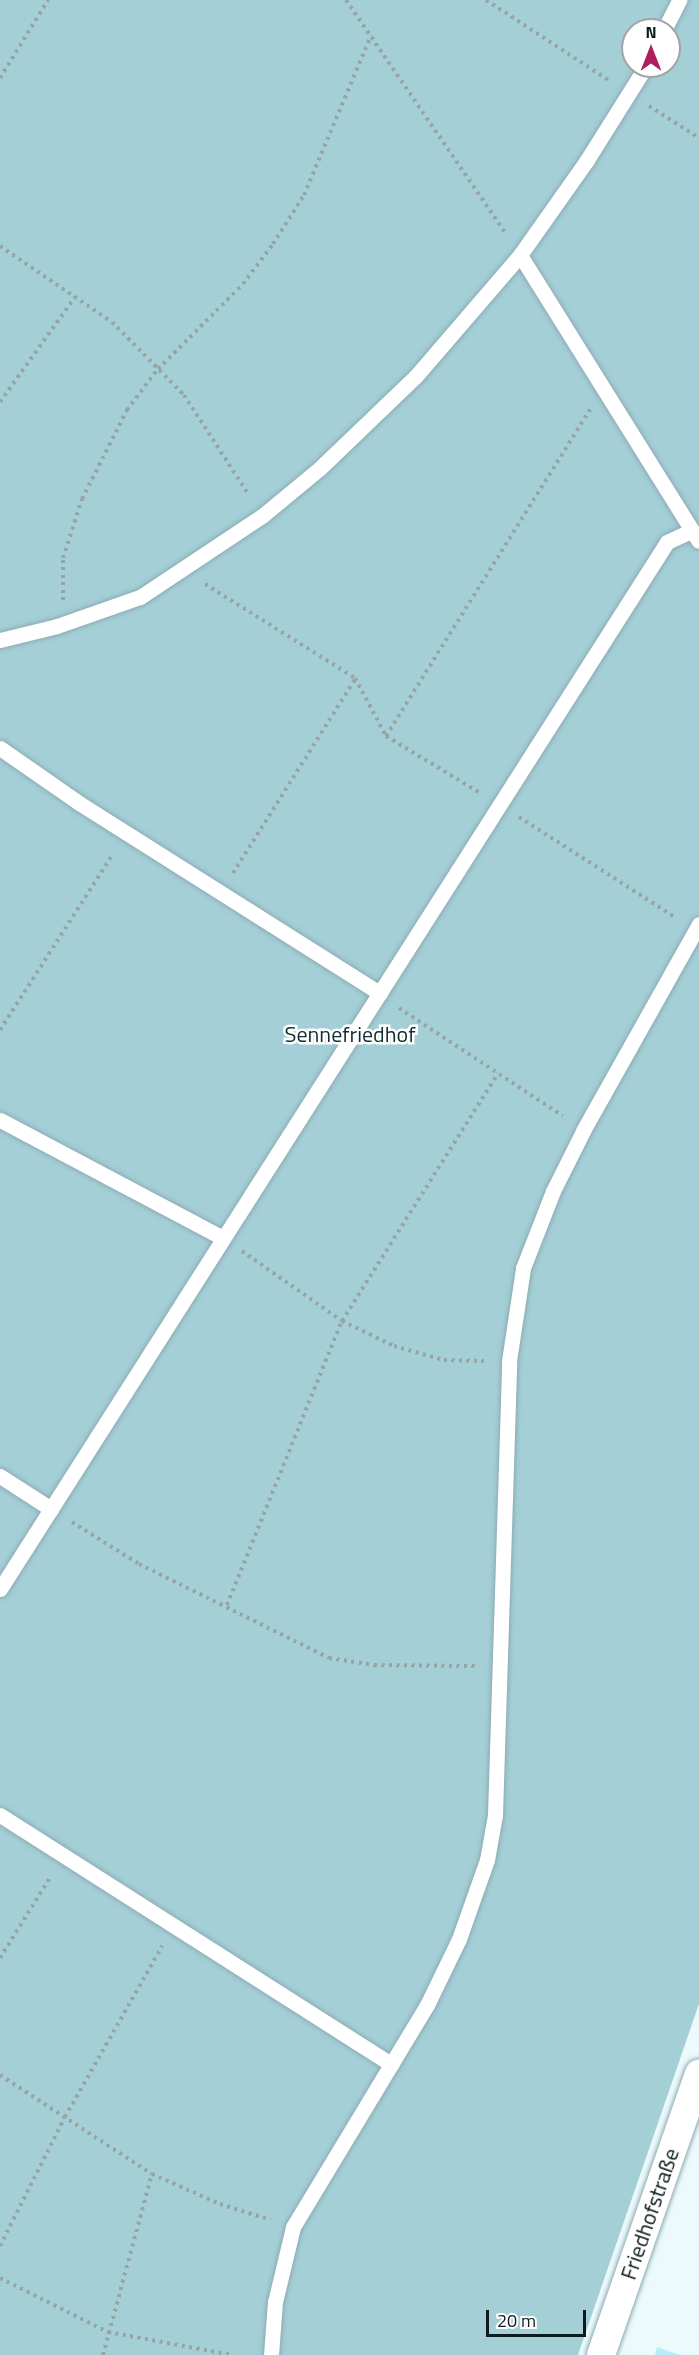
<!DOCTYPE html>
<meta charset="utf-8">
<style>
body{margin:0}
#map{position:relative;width:699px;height:2355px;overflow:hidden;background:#edfafc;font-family:"Titillium Web",sans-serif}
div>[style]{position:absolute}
.green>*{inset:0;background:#a4cfd7}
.building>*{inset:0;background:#b7edf7}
.path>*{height:4px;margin-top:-2px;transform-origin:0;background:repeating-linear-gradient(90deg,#97a4a6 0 3px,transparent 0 7.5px)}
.roads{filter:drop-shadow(0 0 2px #8cabb2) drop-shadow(0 0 2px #8cabb2)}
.service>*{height:15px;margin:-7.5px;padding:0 7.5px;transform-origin:7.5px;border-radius:7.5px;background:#fff}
.minor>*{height:28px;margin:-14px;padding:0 14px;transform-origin:14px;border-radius:14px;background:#fff}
span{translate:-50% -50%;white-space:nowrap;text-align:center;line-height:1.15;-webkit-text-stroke:5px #fff;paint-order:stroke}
.park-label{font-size:22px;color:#122e33}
.street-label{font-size:22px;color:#0e1b1d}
.north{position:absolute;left:621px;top:18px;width:60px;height:60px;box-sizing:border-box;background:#fff;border:2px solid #9fa4a5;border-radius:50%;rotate:0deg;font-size:16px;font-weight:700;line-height:24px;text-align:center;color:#0e1b1d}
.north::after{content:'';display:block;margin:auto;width:21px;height:27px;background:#ad205d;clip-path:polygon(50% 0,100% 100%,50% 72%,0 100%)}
.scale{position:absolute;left:486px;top:2310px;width:100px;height:27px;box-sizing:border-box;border:3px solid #0e1b1d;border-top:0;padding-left:8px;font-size:18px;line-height:21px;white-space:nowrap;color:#0e1b1d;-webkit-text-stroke:4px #fff;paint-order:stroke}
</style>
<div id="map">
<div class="green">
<i style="clip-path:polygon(evenodd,0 0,699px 0,699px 2004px,578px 2355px,0 2355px,0 0,633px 30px,669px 30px,669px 66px,633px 66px,633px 30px)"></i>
</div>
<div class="building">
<i style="clip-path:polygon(657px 2347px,680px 2355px,655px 2355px)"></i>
</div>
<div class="path">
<i style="left:346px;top:0;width:283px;rotate:55.6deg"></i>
<i style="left:486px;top:0;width:148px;rotate:33.2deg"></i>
<i style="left:0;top:78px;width:92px;rotate:-58.4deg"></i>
<i style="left:649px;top:106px;width:59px;rotate:32.6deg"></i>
<i style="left:0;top:246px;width:135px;rotate:34.2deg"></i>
<i style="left:112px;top:322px;width:103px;rotate:45.4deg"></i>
<i style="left:184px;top:395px;width:119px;rotate:57deg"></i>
<i style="left:0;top:402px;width:129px;rotate:-54.5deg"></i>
<i style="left:205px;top:584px;width:177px;rotate:32.1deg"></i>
<i style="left:355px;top:678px;width:66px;rotate:61.9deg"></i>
<i style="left:386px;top:736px;width:110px;rotate:31.2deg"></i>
<i style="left:63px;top:600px;width:42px;rotate:-90deg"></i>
<i style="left:63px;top:558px;width:62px;rotate:-72.1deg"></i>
<i style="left:82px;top:499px;width:100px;rotate:-63.2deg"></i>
<i style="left:127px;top:410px;width:51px;rotate:-52.9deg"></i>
<i style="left:158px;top:369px;width:120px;rotate:-45deg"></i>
<i style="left:243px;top:284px;width:50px;rotate:-53.1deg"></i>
<i style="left:273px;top:244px;width:58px;rotate:-57.7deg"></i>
<i style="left:304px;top:195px;width:173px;rotate:-67.2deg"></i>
<i style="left:386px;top:736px;width:385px;rotate:-58deg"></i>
<i style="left:519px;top:817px;width:185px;rotate:32.7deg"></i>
<i style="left:233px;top:873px;width:229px;rotate:-57.8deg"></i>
<i style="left:399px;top:1008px;width:196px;rotate:33.4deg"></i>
<i style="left:0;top:1030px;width:209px;rotate:-57.3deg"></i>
<i style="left:242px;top:1251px;width:122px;rotate:35deg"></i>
<i style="left:342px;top:1321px;width:58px;rotate:25.7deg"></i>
<i style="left:394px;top:1346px;width:52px;rotate:15.6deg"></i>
<i style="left:444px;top:1360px;width:40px;rotate:1.4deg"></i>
<i style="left:72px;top:1522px;width:79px;rotate:32.1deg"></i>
<i style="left:139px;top:1564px;width:212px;rotate:26.3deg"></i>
<i style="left:329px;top:1658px;width:46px;rotate:8.8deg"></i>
<i style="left:374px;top:1665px;width:103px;rotate:0.6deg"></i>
<i style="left:227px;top:1605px;width:306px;rotate:-68deg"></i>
<i style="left:342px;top:1321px;width:293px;rotate:-57.8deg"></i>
<i style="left:0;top:1958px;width:97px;rotate:-58.1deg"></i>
<i style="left:0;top:2075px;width:181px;rotate:33.1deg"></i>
<i style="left:152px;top:2174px;width:74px;rotate:23.8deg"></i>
<i style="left:220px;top:2204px;width:53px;rotate:17.4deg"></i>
<i style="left:0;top:2246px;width:144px;rotate:-63.3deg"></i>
<i style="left:65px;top:2117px;width:197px;rotate:-60.4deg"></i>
<i style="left:0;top:2278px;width:121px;rotate:26.6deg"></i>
<i style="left:108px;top:2332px;width:126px;rotate:10.5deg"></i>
<i style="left:103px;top:2355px;width:188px;rotate:-74.9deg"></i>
</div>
<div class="roads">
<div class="service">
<i style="left:664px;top:30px;width:34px;rotate:-63deg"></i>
<i style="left:520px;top:255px;width:337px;rotate:58deg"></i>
<i style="left:0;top:640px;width:59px;rotate:-13.8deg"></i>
<i style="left:57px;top:626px;width:88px;rotate:-19.3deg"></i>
<i style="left:140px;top:597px;width:146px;rotate:-33.6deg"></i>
<i style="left:262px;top:516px;width:75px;rotate:-39.6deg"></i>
<i style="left:320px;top:468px;width:133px;rotate:-43.8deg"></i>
<i style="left:416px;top:376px;width:160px;rotate:-49.3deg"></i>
<i style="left:520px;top:255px;width:116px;rotate:-54.8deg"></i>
<i style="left:587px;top:160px;width:111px;rotate:-57.9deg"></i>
<i style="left:0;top:748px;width:96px;rotate:34.8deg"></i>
<i style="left:79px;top:803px;width:356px;rotate:32.3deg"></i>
<i style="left:0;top:1120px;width:252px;rotate:27.9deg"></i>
<i style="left:0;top:1476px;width:61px;rotate:32.9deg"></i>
<i style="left:0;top:1589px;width:1241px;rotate:-57.5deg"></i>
<i style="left:667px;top:542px;width:26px;rotate:-25deg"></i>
<i style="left:0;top:1815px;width:464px;rotate:32.5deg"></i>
<i style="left:271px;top:2355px;width:53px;rotate:-85.7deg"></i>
<i style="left:275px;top:2302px;width:77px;rotate:-76.5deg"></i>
<i style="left:293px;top:2227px;width:259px;rotate:-58.9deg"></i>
<i style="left:427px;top:2005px;width:73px;rotate:-64.1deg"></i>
<i style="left:459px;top:1939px;width:84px;rotate:-70.5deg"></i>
<i style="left:487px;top:1860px;width:46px;rotate:-79.9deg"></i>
<i style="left:495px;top:1815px;width:454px;rotate:-88.2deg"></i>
<i style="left:509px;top:1361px;width:94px;rotate:-81.4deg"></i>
<i style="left:523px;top:1268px;width:83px;rotate:-68.7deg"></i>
<i style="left:553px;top:1191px;width:69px;rotate:-63.4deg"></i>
<i style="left:584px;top:1129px;width:235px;rotate:-60.7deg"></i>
</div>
<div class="minor">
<i style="left:601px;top:2355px;width:298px;rotate:-70.8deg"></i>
</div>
</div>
<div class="park-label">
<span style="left:350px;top:1035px">Sennefriedhof</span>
</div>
<div class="street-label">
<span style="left:650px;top:2214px;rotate:-71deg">Friedhofstraße</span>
</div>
<div class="north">N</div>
<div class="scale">20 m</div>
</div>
